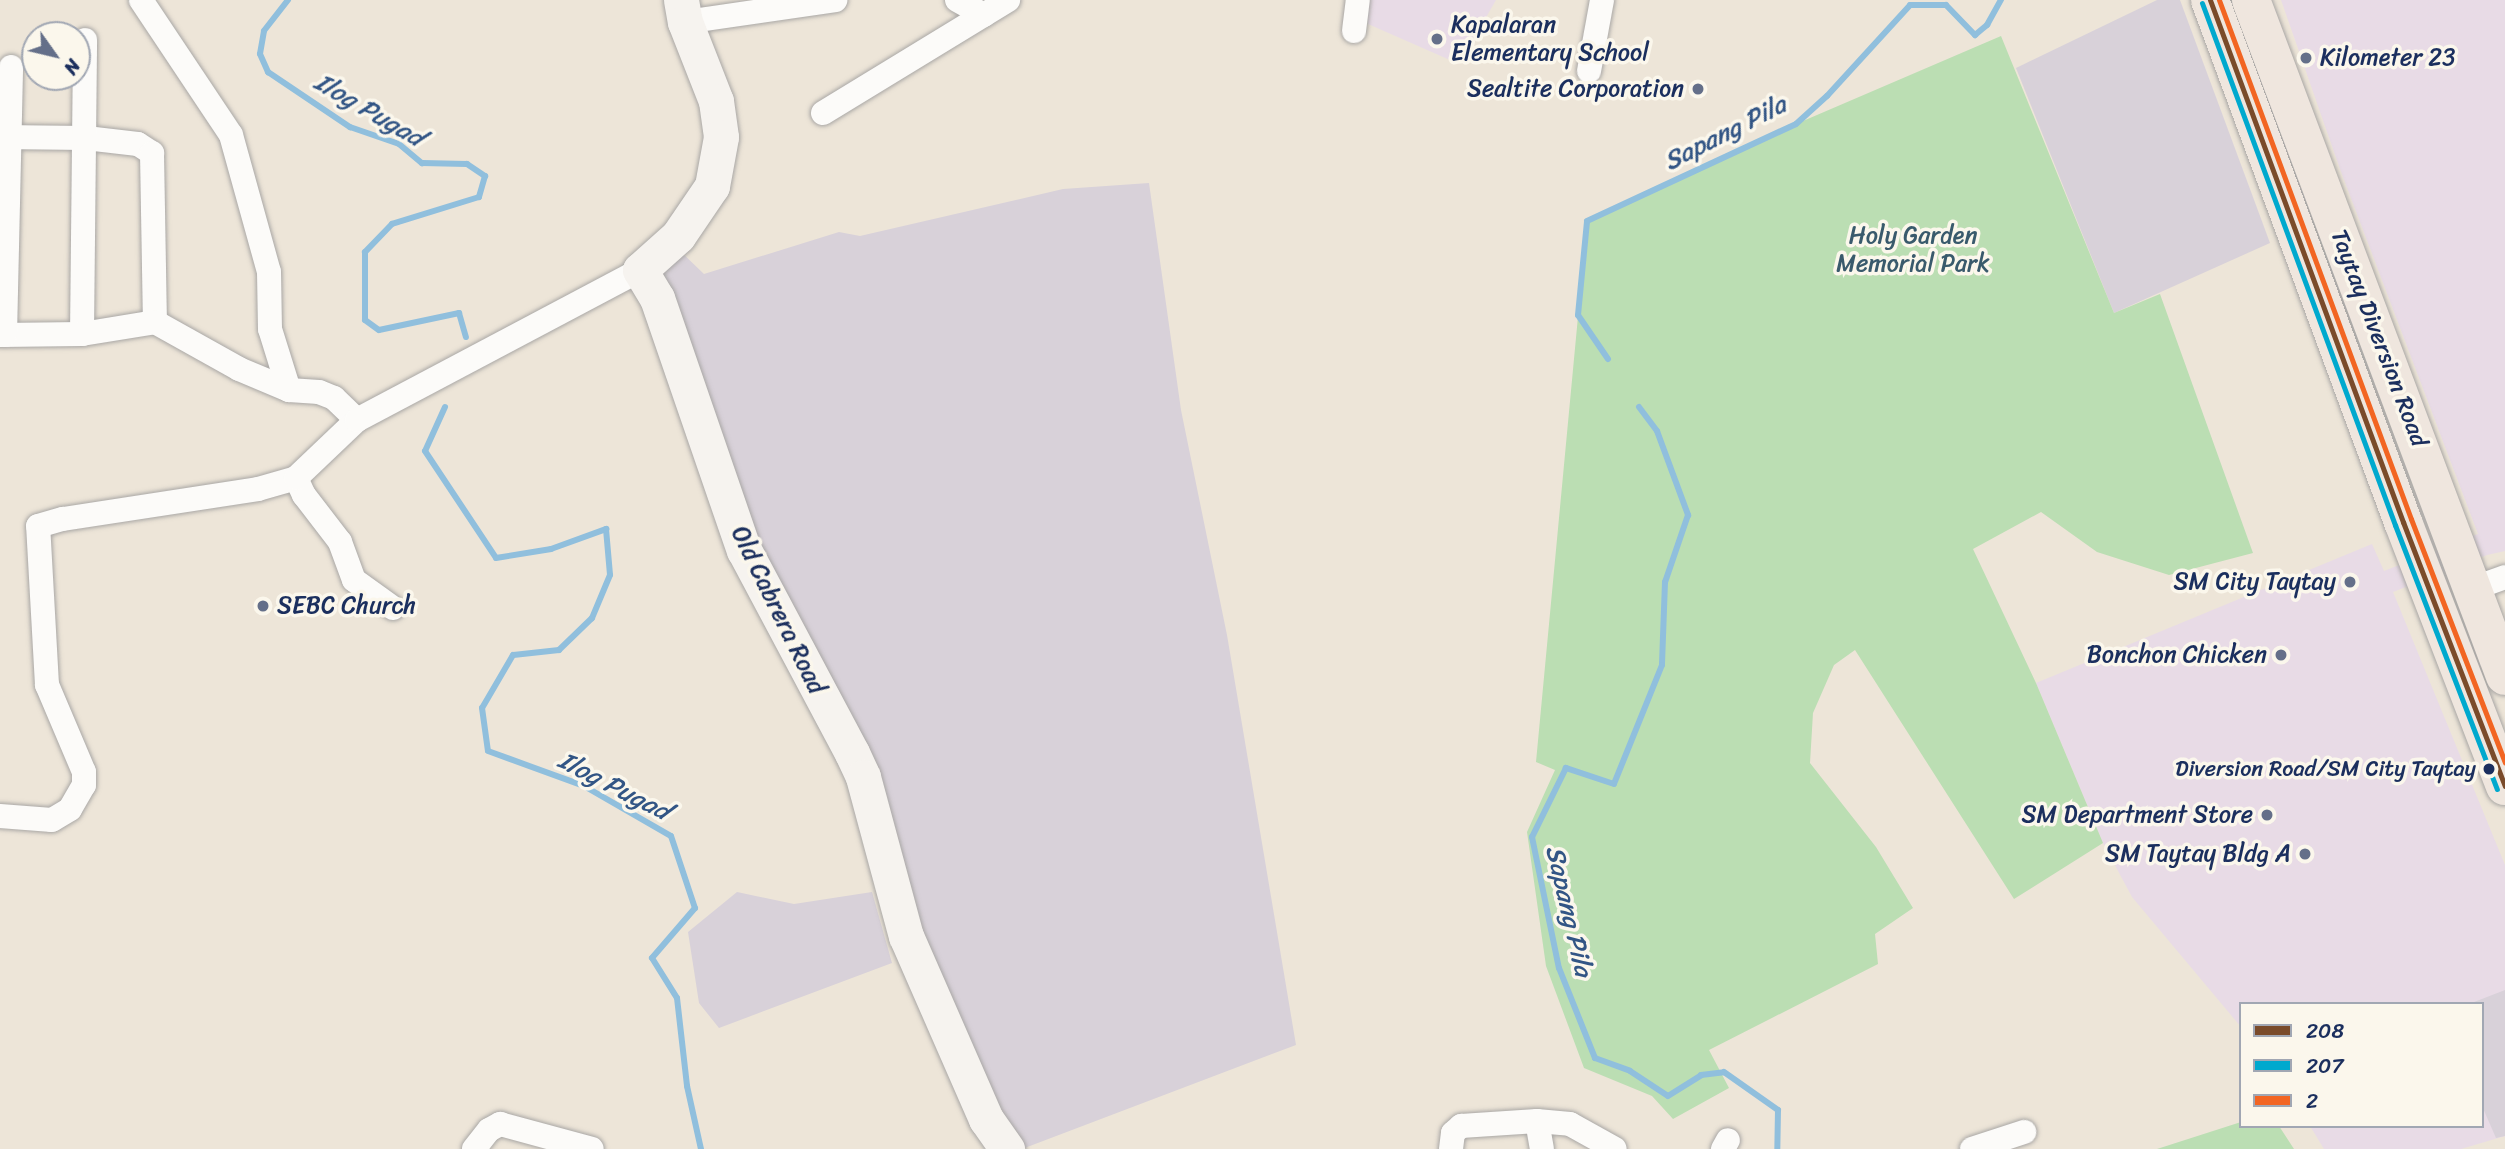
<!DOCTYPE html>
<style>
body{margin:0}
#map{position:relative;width:2505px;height:1149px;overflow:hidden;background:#ede5d8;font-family:Sriracha,sans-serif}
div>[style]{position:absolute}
.built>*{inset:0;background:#e8dbe6}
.industrial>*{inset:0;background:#d8d1d9}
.green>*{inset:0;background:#bbdeb3}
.stream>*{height:6px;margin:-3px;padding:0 3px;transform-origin:3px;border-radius:3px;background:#90bfdd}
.roads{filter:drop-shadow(0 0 2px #a9a7a5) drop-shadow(0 0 2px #a9a7a5)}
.street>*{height:24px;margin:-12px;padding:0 12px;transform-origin:12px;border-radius:12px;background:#fcfbf9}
.secondary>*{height:35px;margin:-17.5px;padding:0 17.5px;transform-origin:17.5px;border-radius:17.5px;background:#f6f3ef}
.primary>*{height:38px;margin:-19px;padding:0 19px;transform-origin:19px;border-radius:19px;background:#efe6de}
.bus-1>*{height:5px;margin:-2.5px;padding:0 2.5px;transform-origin:2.5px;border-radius:2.5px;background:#7a4b2a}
.bus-2>*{height:5px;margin:-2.5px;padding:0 2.5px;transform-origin:2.5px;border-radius:2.5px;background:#00a9ce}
.bus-3>*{height:5px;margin:-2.5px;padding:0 2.5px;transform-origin:2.5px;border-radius:2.5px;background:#f26522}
.dots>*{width:19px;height:19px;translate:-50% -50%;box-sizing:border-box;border:4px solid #fbf7ec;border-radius:50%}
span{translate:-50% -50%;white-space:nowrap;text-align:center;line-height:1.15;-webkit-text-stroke:7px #fbf7ec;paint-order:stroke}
.bus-label{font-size:22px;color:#1b2f5e}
.right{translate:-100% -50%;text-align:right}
.poi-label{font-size:24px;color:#1b2f5e}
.left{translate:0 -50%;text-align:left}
.park-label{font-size:24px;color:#395a6c}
.street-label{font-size:24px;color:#1b2f5e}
.water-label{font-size:26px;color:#325585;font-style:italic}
.legend{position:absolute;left:2239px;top:1002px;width:245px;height:126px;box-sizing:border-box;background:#fbf7ec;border:2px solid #a1a7b3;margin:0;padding:9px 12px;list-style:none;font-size:21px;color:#1b2f5e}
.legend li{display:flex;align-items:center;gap:14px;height:35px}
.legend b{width:35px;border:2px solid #a1a7b3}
.north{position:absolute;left:21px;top:21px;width:70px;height:70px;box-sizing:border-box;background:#fbf7ec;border:2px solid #a1a7b3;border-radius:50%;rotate:124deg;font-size:19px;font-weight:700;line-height:28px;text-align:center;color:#1b2f5e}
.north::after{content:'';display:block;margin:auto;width:24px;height:32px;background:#646f89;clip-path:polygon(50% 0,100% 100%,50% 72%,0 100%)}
</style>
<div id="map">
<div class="built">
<i style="clip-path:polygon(1364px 0,1496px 0,1459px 64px,1368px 24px)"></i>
<i style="clip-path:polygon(2281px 0,2505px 0,2505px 551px,2487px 555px,2393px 592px,2505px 865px,2505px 1136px,2461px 1149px,2324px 1149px,2310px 1126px,2482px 1126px,2482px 1004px,2241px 1004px,2241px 1027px,2132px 897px,2103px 843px,2036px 683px,2372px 544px,2384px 571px,2478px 534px,2340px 169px)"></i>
</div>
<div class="industrial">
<i style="clip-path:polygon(2157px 0,2180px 0,2270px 243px,2114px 313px,2016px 68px)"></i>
<i style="clip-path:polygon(1149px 183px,1181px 410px,1227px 635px,1296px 1045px,1022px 1149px,954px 1024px,759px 561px,654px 270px,678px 249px,704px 274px,839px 232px,860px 236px,1063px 189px)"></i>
<i style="clip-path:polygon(737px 892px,794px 904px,872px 892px,892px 963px,719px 1028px,699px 1003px,688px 932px)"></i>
<i style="clip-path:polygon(2505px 990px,2505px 1136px,2496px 1138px,2482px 1106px,2482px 1004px,2469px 1004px)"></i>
</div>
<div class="green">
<i style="clip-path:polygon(2001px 36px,2114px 313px,2160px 294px,2253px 553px,2169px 575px,2097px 552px,2041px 512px,1973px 549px,2036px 683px,2103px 843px,2014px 899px,1855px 650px,1834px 665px,1813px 713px,1810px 763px,1876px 847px,1913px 908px,1875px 934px,1878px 964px,1709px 1050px,1729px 1088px,1673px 1119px,1652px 1096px,1584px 1068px,1546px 966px,1527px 832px,1555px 770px,1536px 762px,1587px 221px,1796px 124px)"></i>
<i style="clip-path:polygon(2241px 1122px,2241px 1126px,2279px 1126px,2294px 1149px,2157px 1149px)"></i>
</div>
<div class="stream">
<i style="left:288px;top:0;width:39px;rotate:128deg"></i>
<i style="left:264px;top:31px;width:23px;rotate:100deg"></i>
<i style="left:260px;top:54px;width:20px;rotate:66deg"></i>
<i style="left:268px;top:72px;width:99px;rotate:33.9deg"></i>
<i style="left:350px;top:127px;width:52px;rotate:19.1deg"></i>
<i style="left:399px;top:144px;width:30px;rotate:40deg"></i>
<i style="left:422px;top:163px;width:45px;rotate:1.3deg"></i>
<i style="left:467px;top:164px;width:22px;rotate:34deg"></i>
<i style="left:485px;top:176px;width:22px;rotate:106deg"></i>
<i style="left:479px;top:197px;width:91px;rotate:162.8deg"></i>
<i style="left:392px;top:224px;width:39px;rotate:134deg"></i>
<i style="left:365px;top:252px;width:68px;rotate:90deg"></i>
<i style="left:365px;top:320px;width:17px;rotate:36deg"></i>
<i style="left:379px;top:330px;width:82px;rotate:-12deg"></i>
<i style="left:459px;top:313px;width:25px;rotate:74deg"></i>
<i style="left:1608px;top:359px;width:53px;rotate:-124.3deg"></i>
<i style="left:1578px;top:315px;width:94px;rotate:-84.5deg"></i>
<i style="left:1587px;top:221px;width:230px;rotate:-24.9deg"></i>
<i style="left:1796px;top:124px;width:42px;rotate:-42.1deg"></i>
<i style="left:1827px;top:96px;width:123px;rotate:-47.6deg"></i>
<i style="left:1910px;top:5px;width:36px"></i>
<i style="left:1946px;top:5px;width:42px;rotate:46deg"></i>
<i style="left:1975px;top:35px;width:16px;rotate:-40deg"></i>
<i style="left:1987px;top:25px;width:29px;rotate:-61deg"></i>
<i style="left:445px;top:407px;width:48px;rotate:114.4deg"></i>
<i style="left:425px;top:451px;width:128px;rotate:56.4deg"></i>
<i style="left:496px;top:558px;width:56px;rotate:-9.3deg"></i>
<i style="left:551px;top:549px;width:59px;rotate:-20deg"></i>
<i style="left:606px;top:529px;width:46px;rotate:85deg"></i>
<i style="left:610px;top:575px;width:47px;rotate:112.7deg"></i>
<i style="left:592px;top:618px;width:46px;rotate:135.9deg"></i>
<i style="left:559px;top:650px;width:46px;rotate:173.8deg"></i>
<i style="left:513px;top:655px;width:61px;rotate:120.3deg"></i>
<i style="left:482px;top:708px;width:43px;rotate:82.1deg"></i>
<i style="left:488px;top:751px;width:102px;rotate:20deg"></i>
<i style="left:584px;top:786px;width:100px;rotate:29.9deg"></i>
<i style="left:671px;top:836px;width:76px;rotate:71.6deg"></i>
<i style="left:695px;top:908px;width:66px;rotate:130.7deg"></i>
<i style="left:652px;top:958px;width:47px;rotate:58deg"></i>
<i style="left:677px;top:998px;width:89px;rotate:83.5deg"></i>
<i style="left:687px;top:1086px;width:65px;rotate:77.5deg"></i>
<i style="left:1639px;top:407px;width:30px;rotate:53deg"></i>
<i style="left:1657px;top:431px;width:90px;rotate:69.7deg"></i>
<i style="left:1688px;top:515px;width:71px;rotate:108.9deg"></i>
<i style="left:1665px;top:582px;width:83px;rotate:92.1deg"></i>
<i style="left:1662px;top:665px;width:128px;rotate:112deg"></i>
<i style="left:1614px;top:784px;width:51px;rotate:-161.6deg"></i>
<i style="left:1566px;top:768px;width:77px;rotate:116.2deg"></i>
<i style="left:1532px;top:837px;width:134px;rotate:78.4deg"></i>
<i style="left:1559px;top:968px;width:97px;rotate:68.2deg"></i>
<i style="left:1595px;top:1058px;width:37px;rotate:20deg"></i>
<i style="left:1630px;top:1071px;width:45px;rotate:33.3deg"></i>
<i style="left:1668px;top:1096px;width:39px;rotate:-32deg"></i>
<i style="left:1701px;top:1075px;width:23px;rotate:-7deg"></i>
<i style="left:1724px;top:1072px;width:66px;rotate:35.1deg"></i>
<i style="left:1778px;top:1110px;width:39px;rotate:91deg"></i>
</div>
<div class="roads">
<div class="street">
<i style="left:141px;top:0;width:162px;rotate:56.3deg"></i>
<i style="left:231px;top:135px;width:142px;rotate:74.5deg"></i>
<i style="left:269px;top:272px;width:57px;rotate:89deg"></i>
<i style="left:270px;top:329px;width:64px;rotate:72.7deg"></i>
<i style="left:957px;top:0;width:31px;rotate:29deg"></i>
<i style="left:685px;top:22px;width:152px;rotate:-8.3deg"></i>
<i style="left:1354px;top:31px;width:31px;rotate:-83deg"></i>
<i style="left:1589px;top:71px;width:72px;rotate:-79.6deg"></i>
<i style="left:823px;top:113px;width:217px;rotate:-31.4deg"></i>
<i style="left:0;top:137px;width:86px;rotate:0.7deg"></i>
<i style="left:86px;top:138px;width:52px;rotate:6.6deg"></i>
<i style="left:138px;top:144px;width:17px;rotate:33deg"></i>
<i style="left:152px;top:153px;width:169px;rotate:89deg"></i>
<i style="left:82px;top:334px;width:294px;rotate:-89.4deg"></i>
<i style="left:0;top:335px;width:82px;rotate:-0.7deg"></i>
<i style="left:82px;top:334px;width:74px;rotate:-9.3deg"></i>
<i style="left:155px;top:322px;width:96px;rotate:29.2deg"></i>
<i style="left:239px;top:369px;width:54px;rotate:22.8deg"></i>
<i style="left:289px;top:390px;width:30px;rotate:4deg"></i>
<i style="left:319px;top:392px;width:16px;rotate:22deg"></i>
<i style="left:334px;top:398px;width:32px;rotate:44deg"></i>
<i style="left:5px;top:335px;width:268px;rotate:-88.7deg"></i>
<i style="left:296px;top:478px;width:19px;rotate:65deg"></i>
<i style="left:304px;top:495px;width:59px;rotate:52.5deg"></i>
<i style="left:340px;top:542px;width:40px;rotate:69.8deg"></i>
<i style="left:354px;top:580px;width:48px;rotate:35.7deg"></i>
<i style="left:2472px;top:589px;width:35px;rotate:-20deg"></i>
<i style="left:0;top:816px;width:52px;rotate:4.4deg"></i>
<i style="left:52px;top:820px;width:21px;rotate:-31deg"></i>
<i style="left:70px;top:809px;width:28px;rotate:-60deg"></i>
<i style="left:84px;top:785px;width:13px;rotate:-90deg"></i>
<i style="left:84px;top:772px;width:95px;rotate:-113deg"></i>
<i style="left:47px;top:685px;width:159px;rotate:-93.2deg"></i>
<i style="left:38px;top:526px;width:26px;rotate:-16deg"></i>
<i style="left:63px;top:519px;width:197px;rotate:-8.7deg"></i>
<i style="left:258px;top:489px;width:40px;rotate:-16deg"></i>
<i style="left:296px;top:478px;width:84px;rotate:-43.6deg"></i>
<i style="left:357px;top:420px;width:320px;rotate:-27.9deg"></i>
<i style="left:1537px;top:1121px;width:28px;rotate:80deg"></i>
<i style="left:474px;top:1149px;width:24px;rotate:-52deg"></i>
<i style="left:489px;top:1130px;width:13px;rotate:-29deg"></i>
<i style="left:500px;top:1124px;width:95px;rotate:15.2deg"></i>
<i style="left:1451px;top:1149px;width:16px;rotate:-83deg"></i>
<i style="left:1453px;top:1133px;width:11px;rotate:-41deg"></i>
<i style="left:1461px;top:1126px;width:76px;rotate:-3.8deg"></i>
<i style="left:1537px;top:1121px;width:33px;rotate:5deg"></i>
<i style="left:1570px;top:1124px;width:51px;rotate:29.1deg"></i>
<i style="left:1723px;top:1149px;width:10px;rotate:-61deg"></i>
<i style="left:1972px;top:1149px;width:55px;rotate:-18.1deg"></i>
</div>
<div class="secondary">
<i style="left:681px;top:0;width:22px;rotate:80deg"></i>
<i style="left:685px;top:22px;width:85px;rotate:68.6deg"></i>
<i style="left:716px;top:101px;width:36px;rotate:82deg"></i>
<i style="left:721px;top:137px;width:50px;rotate:100.4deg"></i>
<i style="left:712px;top:186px;width:60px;rotate:124.2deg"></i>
<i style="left:678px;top:236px;width:51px;rotate:138.2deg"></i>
<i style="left:640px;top:270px;width:33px;rotate:59deg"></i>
<i style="left:657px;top:298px;width:267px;rotate:71deg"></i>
<i style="left:744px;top:550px;width:230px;rotate:62deg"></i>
<i style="left:852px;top:753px;width:26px;rotate:65deg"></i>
<i style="left:863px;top:777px;width:165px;rotate:74.9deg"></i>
<i style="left:906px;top:936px;width:200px;rotate:66.4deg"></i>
<i style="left:986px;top:1119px;width:37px;rotate:55deg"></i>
</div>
<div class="primary">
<i style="left:2210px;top:0;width:557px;rotate:69.71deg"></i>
<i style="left:2403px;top:522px;width:283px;rotate:68.9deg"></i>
<i style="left:2251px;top:0;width:722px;rotate:69.41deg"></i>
</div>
</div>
<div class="bus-1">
<i style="left:2210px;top:0;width:557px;rotate:69.71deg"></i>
<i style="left:2403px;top:522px;width:283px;rotate:68.9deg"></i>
</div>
<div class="bus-2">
<i style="left:2202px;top:3px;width:557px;rotate:69.71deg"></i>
<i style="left:2395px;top:525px;width:283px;rotate:68.9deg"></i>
</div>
<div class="bus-3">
<i style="left:2219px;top:0;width:553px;rotate:69.7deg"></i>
<i style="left:2411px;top:519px;width:261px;rotate:68.9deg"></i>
</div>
<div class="dots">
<i style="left:1437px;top:39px;background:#646f89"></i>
<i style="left:2306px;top:58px;background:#646f89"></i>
<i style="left:1698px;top:89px;background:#646f89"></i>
<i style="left:2350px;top:582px;background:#646f89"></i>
<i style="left:263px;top:606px;background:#646f89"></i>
<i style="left:2281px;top:655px;background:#646f89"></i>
<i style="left:2489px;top:769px;background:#1b2f5e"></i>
<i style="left:2267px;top:815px;background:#646f89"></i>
<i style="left:2305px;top:854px;background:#646f89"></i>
</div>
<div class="bus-label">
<span class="right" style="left:2476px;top:769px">Diversion Road/SM City Taytay</span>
</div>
<div class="poi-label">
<span class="left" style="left:1451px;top:39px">Kapalaran<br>Elementary School</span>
<span class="left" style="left:2320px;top:58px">Kilometer 23</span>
<span class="right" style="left:1684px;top:89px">Sealtite Corporation</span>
<span class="right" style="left:2336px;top:582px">SM City Taytay</span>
<span class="left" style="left:277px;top:606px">SEBC Church</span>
<span class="right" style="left:2267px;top:655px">Bonchon Chicken</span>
<span class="right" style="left:2253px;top:815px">SM Department Store</span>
<span class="right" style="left:2291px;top:854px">SM Taytay Bldg A</span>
</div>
<div class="park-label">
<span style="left:1913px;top:250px">Holy Garden<br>Memorial Park</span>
</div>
<div class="street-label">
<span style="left:2379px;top:338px;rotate:69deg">Taytay Diversion Road</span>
<span style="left:778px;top:610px;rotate:64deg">Old Cabrera Road</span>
</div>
<div class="water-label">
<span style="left:369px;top:110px;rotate:30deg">Ilog Pugad</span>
<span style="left:1725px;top:133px;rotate:-27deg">Sapang Pila</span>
<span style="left:614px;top:786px;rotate:27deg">Ilog Pugad</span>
<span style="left:1569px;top:911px;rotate:77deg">Sapang Pila</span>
</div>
<ul class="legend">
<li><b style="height:9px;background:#7a4b2a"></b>208</li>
<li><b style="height:9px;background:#00a9ce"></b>207</li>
<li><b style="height:9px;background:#f26522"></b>2</li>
</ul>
<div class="north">N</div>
</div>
